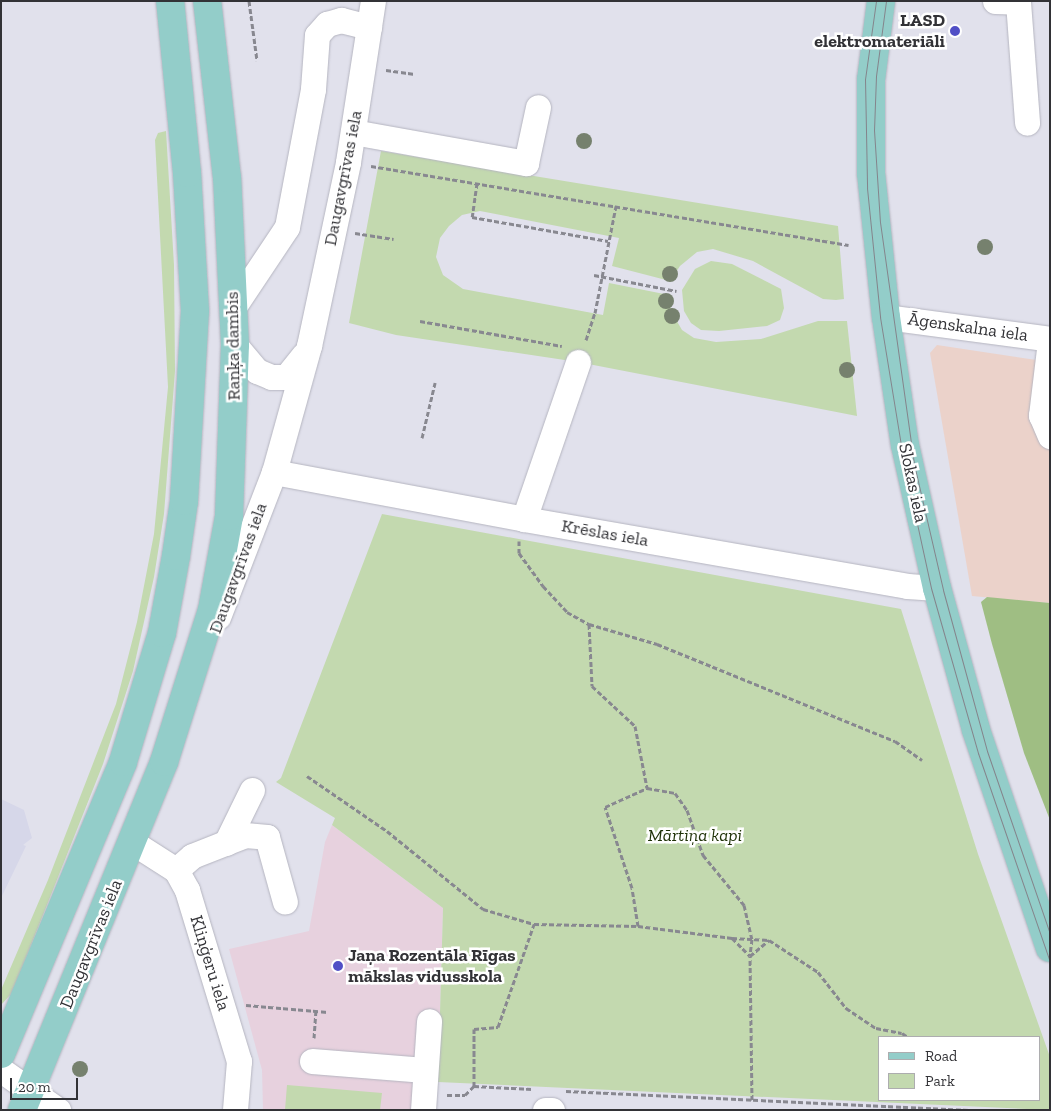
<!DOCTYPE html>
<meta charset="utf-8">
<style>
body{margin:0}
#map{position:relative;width:1051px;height:1111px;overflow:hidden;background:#e1e1ec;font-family:"Zilla Slab",serif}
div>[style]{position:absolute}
.commercial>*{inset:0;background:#ebd2ca}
.built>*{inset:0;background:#d6d7e9}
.education>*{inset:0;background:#e7d1de}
.green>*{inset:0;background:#c3d9af}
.forest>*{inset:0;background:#9fbe83}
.path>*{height:3px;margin-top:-1.5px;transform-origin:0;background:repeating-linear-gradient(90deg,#888890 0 5px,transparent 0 7.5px)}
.roads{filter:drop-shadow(0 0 1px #b5b5c0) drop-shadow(0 0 1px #b5b5c0)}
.minor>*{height:25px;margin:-12.5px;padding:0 12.5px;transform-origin:12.5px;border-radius:12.5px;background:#fff}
.major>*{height:28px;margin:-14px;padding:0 14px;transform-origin:14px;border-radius:14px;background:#93cdc9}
.tram>*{height:1px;margin:-0.5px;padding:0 0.5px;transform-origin:0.5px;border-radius:0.5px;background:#84848b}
.trees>*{width:16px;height:16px;margin:-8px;border-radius:50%;background:#76816e}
.dots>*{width:14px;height:14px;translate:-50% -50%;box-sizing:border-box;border:2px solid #fff;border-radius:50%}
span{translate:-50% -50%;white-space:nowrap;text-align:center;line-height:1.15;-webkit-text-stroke:5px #fff;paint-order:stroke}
.poi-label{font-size:18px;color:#323236;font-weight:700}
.right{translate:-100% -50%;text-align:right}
.left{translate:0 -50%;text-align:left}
.street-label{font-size:18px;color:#323236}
.park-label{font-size:18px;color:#1f3207;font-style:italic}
.frame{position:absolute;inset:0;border:2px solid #323236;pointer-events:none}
.legend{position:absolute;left:878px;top:1036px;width:162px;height:65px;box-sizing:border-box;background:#fff;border:1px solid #adadaf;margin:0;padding:6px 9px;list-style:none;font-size:15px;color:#323236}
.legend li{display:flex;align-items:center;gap:10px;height:25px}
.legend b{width:25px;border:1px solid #adadaf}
.scale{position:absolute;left:10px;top:1078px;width:68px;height:22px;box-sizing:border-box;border:2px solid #323236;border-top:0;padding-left:6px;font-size:15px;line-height:18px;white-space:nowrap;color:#323236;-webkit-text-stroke:4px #fff;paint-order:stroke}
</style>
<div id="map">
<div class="commercial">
<i style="clip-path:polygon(937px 345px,1050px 362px,1050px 603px,972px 596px,930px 353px)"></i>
</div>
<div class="built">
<i style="clip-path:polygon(1px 799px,24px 810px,32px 838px,23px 845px,26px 846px,1px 898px)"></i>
</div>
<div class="education">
<i style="clip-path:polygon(332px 825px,443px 908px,438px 1082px,425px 1081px,412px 1110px,263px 1110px,262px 1070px,229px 949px,309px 931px,325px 842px)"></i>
</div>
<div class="green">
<i style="clip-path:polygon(166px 131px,174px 265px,175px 371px,164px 514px,154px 577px,133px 671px,103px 764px,12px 993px,1px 1005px,1px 990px,48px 880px,116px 704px,137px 622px,154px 534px,168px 387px,155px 140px,158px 133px)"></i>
<i style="clip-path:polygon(381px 151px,838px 226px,844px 299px,836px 300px,823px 299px,753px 261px,713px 249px,697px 252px,680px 266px,670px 281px,612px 266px,619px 238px,480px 211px,462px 215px,449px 226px,440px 238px,436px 257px,443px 275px,463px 289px,603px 315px,609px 283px,669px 295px,671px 311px,682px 330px,694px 338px,716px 342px,761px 339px,818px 321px,847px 321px,857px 416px,578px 362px,396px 335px,349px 323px)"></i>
<i style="clip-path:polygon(711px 261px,732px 264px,781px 289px,784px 308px,780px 320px,767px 326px,719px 331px,701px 330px,691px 323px,684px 311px,682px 290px,695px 269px)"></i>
<i style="clip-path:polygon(evenodd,382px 514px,901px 609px,978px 854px,1050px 1057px,1050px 1110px,438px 1082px,443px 908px,332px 825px,335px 818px,276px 782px,281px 778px,382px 514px,880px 1037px,1040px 1037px,1040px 1100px,880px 1100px,880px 1037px)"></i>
<i style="clip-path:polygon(287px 1085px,382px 1093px,380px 1110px,285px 1110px)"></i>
</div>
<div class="forest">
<i style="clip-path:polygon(987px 597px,1050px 603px,1050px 820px,1024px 753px,992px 644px,981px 602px)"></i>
</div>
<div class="path">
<i style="left:249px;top:1px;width:60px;rotate:82.3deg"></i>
<i style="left:386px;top:70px;width:29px;rotate:8deg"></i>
<i style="left:371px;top:166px;width:484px;rotate:9.4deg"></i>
<i style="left:477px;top:183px;width:34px;rotate:98deg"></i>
<i style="left:472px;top:217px;width:138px;rotate:10deg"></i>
<i style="left:355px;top:233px;width:39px;rotate:9deg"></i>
<i style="left:594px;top:275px;width:84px;rotate:11deg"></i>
<i style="left:420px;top:321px;width:144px;rotate:10deg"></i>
<i style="left:586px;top:340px;width:28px;rotate:-72deg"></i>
<i style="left:595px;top:313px;width:109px;rotate:-78.9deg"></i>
<i style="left:422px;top:438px;width:57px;rotate:-76.7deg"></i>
<i style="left:519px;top:541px;width:12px;rotate:90deg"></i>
<i style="left:519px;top:553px;width:41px;rotate:54deg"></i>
<i style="left:543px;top:586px;width:35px;rotate:47deg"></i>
<i style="left:567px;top:612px;width:25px;rotate:29deg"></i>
<i style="left:589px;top:624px;width:71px;rotate:16.4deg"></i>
<i style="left:657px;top:644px;width:257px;rotate:22.2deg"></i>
<i style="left:895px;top:741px;width:33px;rotate:35deg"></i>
<i style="left:589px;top:624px;width:62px;rotate:87.2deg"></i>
<i style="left:592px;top:686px;width:59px;rotate:42.9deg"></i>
<i style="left:635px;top:726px;width:63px;rotate:79deg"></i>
<i style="left:647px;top:788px;width:28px;rotate:10deg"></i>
<i style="left:675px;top:793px;width:21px;rotate:55deg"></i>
<i style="left:687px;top:810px;width:48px;rotate:70.4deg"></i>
<i style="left:703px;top:855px;width:65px;rotate:50.6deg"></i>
<i style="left:744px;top:905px;width:35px;rotate:77deg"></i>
<i style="left:752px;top:939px;width:16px;rotate:97deg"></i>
<i style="left:307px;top:776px;width:97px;rotate:34.5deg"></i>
<i style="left:387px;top:831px;width:124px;rotate:39.1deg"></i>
<i style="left:483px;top:909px;width:53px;rotate:16.4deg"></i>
<i style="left:534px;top:924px;width:104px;rotate:1.1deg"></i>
<i style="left:638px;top:926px;width:95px;rotate:7.3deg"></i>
<i style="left:732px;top:938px;width:25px;rotate:45deg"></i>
<i style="left:638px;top:926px;width:38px;rotate:-99deg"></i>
<i style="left:632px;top:888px;width:85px;rotate:-108.4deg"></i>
<i style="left:605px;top:807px;width:46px;rotate:-24.3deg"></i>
<i style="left:732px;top:938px;width:36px;rotate:3deg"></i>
<i style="left:246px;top:1005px;width:82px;rotate:4.9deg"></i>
<i style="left:314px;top:1038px;width:27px;rotate:-86deg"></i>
<i style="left:474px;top:1086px;width:57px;rotate:-90deg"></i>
<i style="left:474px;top:1029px;width:24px;rotate:-5deg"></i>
<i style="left:498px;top:1027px;width:109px;rotate:-70.7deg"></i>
<i style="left:566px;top:1091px;width:404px;rotate:2.7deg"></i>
<i style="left:447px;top:1095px;width:18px"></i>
<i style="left:465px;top:1095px;width:13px;rotate:-45deg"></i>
<i style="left:474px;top:1086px;width:58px;rotate:3deg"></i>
<i style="left:752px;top:1100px;width:144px;rotate:-90.8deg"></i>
<i style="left:750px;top:956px;width:25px;rotate:-40deg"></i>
<i style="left:769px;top:940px;width:59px;rotate:33.1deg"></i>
<i style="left:818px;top:972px;width:46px;rotate:52.1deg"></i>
<i style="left:846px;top:1008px;width:36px;rotate:34deg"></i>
<i style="left:876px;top:1028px;width:26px;rotate:11deg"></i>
<i style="left:902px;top:1033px;width:7px;rotate:34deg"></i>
</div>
<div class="roads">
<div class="minor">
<i style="left:995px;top:1px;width:23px;rotate:2deg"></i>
<i style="left:1018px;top:2px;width:121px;rotate:85.7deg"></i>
<i style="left:353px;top:132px;width:176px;rotate:10.2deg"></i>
<i style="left:526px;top:163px;width:57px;rotate:-77.9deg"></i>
<i style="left:233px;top:308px;width:97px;rotate:-56.3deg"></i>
<i style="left:287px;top:227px;width:140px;rotate:-79.3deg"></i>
<i style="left:313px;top:89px;width:54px;rotate:-85.8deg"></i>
<i style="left:317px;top:35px;width:15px;rotate:-48deg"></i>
<i style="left:327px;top:24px;width:15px;rotate:-16deg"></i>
<i style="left:341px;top:20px;width:29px;rotate:14deg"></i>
<i style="left:886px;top:317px;width:165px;rotate:7.6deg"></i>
<i style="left:1050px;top:341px;width:75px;rotate:96.9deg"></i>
<i style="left:1041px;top:415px;width:23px;rotate:67deg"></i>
<i style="left:235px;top:345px;width:34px;rotate:50deg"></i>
<i style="left:257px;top:371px;width:15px;rotate:23deg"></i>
<i style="left:271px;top:377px;width:15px"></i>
<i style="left:286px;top:377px;width:28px;rotate:-51deg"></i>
<i style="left:274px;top:472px;width:254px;rotate:10.6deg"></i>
<i style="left:524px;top:519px;width:389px;rotate:9.9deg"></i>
<i style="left:907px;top:586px;width:30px;rotate:4deg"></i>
<i style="left:524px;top:519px;width:166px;rotate:-71deg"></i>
<i style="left:218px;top:617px;width:155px;rotate:-68.9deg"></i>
<i style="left:274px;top:472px;width:131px;rotate:-74.5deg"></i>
<i style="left:309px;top:346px;width:188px;rotate:-78deg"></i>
<i style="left:348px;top:162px;width:163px;rotate:-81.2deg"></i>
<i style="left:132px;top:842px;width:52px;rotate:32.5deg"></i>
<i style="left:176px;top:870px;width:23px;rotate:61deg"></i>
<i style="left:187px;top:890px;width:179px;rotate:73.1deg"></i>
<i style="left:239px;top:1061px;width:49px;rotate:94.7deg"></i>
<i style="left:226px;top:843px;width:59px;rotate:-63.9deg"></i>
<i style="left:176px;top:870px;width:21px;rotate:-41deg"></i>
<i style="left:192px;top:856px;width:57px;rotate:-21.6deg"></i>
<i style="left:245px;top:835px;width:22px;rotate:5deg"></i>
<i style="left:267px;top:837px;width:67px;rotate:74.5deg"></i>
<i style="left:312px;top:1061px;width:113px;rotate:4.6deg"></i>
<i style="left:1px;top:1070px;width:70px;rotate:35.1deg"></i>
<i style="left:423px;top:1110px;width:89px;rotate:-86.1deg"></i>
<i style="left:545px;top:1110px;width:7px"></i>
</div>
<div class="major">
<i style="left:881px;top:1px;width:80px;rotate:97.2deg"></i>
<i style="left:871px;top:80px;width:93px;rotate:90deg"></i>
<i style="left:871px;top:173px;width:145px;rotate:84.1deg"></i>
<i style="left:886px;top:317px;width:129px;rotate:81.6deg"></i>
<i style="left:905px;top:445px;width:147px;rotate:77.4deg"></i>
<i style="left:937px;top:588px;width:147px;rotate:74.6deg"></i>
<i style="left:976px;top:730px;width:230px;rotate:71.3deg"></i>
<i style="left:1px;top:1054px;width:316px;rotate:-67.3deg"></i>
<i style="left:123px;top:762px;width:135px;rotate:-73.2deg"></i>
<i style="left:162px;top:633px;width:78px;rotate:-79.7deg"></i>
<i style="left:176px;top:556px;width:56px;rotate:-81.7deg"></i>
<i style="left:184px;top:501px;width:190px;rotate:-86.7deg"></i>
<i style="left:195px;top:311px;width:138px;rotate:-93.3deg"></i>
<i style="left:187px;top:173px;width:173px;rotate:-95.6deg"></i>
<i style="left:22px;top:1110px;width:376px;rotate:-67.8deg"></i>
<i style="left:164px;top:762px;width:159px;rotate:-72.5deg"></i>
<i style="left:212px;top:610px;width:96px;rotate:-79.7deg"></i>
<i style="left:229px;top:516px;width:171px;rotate:-88deg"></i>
<i style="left:235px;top:345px;width:167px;rotate:-92.7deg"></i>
<i style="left:227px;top:178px;width:178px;rotate:-96.4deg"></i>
</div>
</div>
<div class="tram">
<i style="left:876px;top:1px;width:79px;rotate:98deg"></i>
<i style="left:865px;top:79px;width:109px;rotate:88.9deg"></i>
<i style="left:867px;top:188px;width:130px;rotate:84.2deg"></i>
<i style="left:880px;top:317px;width:149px;rotate:80.7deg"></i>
<i style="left:904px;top:464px;width:127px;rotate:77.7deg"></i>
<i style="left:931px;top:588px;width:172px;rotate:74.1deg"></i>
<i style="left:978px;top:753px;width:221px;rotate:71deg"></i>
<i style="left:886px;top:1px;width:76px;rotate:97.6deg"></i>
<i style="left:876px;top:76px;width:54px;rotate:92.1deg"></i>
<i style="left:874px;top:130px;width:92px;rotate:86.3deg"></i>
<i style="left:880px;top:222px;width:244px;rotate:82deg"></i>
<i style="left:914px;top:464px;width:129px;rotate:77deg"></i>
<i style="left:943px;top:590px;width:167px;rotate:74.7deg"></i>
<i style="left:987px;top:751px;width:194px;rotate:71deg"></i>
</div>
<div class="trees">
<i style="left:584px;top:141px"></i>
<i style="left:985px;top:247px"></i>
<i style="left:670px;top:274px"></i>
<i style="left:666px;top:301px"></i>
<i style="left:672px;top:316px"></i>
<i style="left:847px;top:370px"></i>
<i style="left:80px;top:1069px"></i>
</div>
<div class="dots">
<i style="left:955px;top:31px;background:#514fc6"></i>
<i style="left:338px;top:966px;background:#514fc6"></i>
</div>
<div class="poi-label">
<span class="right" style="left:945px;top:31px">LASD<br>elektromateriāli</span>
<span class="left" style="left:348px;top:966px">Jaņa Rozentāla Rīgas<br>mākslas vidusskola</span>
</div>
<div class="street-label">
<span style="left:343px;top:178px;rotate:-79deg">Daugavgrīvas iela</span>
<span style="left:968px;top:327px;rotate:8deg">Āgenskalna iela</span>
<span style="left:233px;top:346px;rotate:-91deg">Raņķa dambis</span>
<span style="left:913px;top:483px;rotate:78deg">Slokas iela</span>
<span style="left:605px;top:533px;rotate:10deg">Krēslas iela</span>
<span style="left:238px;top:568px;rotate:-70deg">Daugavgrīvas iela</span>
<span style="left:91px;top:944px;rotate:-68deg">Daugavgrīvas iela</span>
<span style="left:210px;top:963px;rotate:73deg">Kliņģeru iela</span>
</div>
<div class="park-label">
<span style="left:695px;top:835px">Mārtiņa kapi</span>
</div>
<div class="frame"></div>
<ul class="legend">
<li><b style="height:6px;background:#93cdc9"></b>Road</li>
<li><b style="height:14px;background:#c3d9af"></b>Park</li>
</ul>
<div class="scale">20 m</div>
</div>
